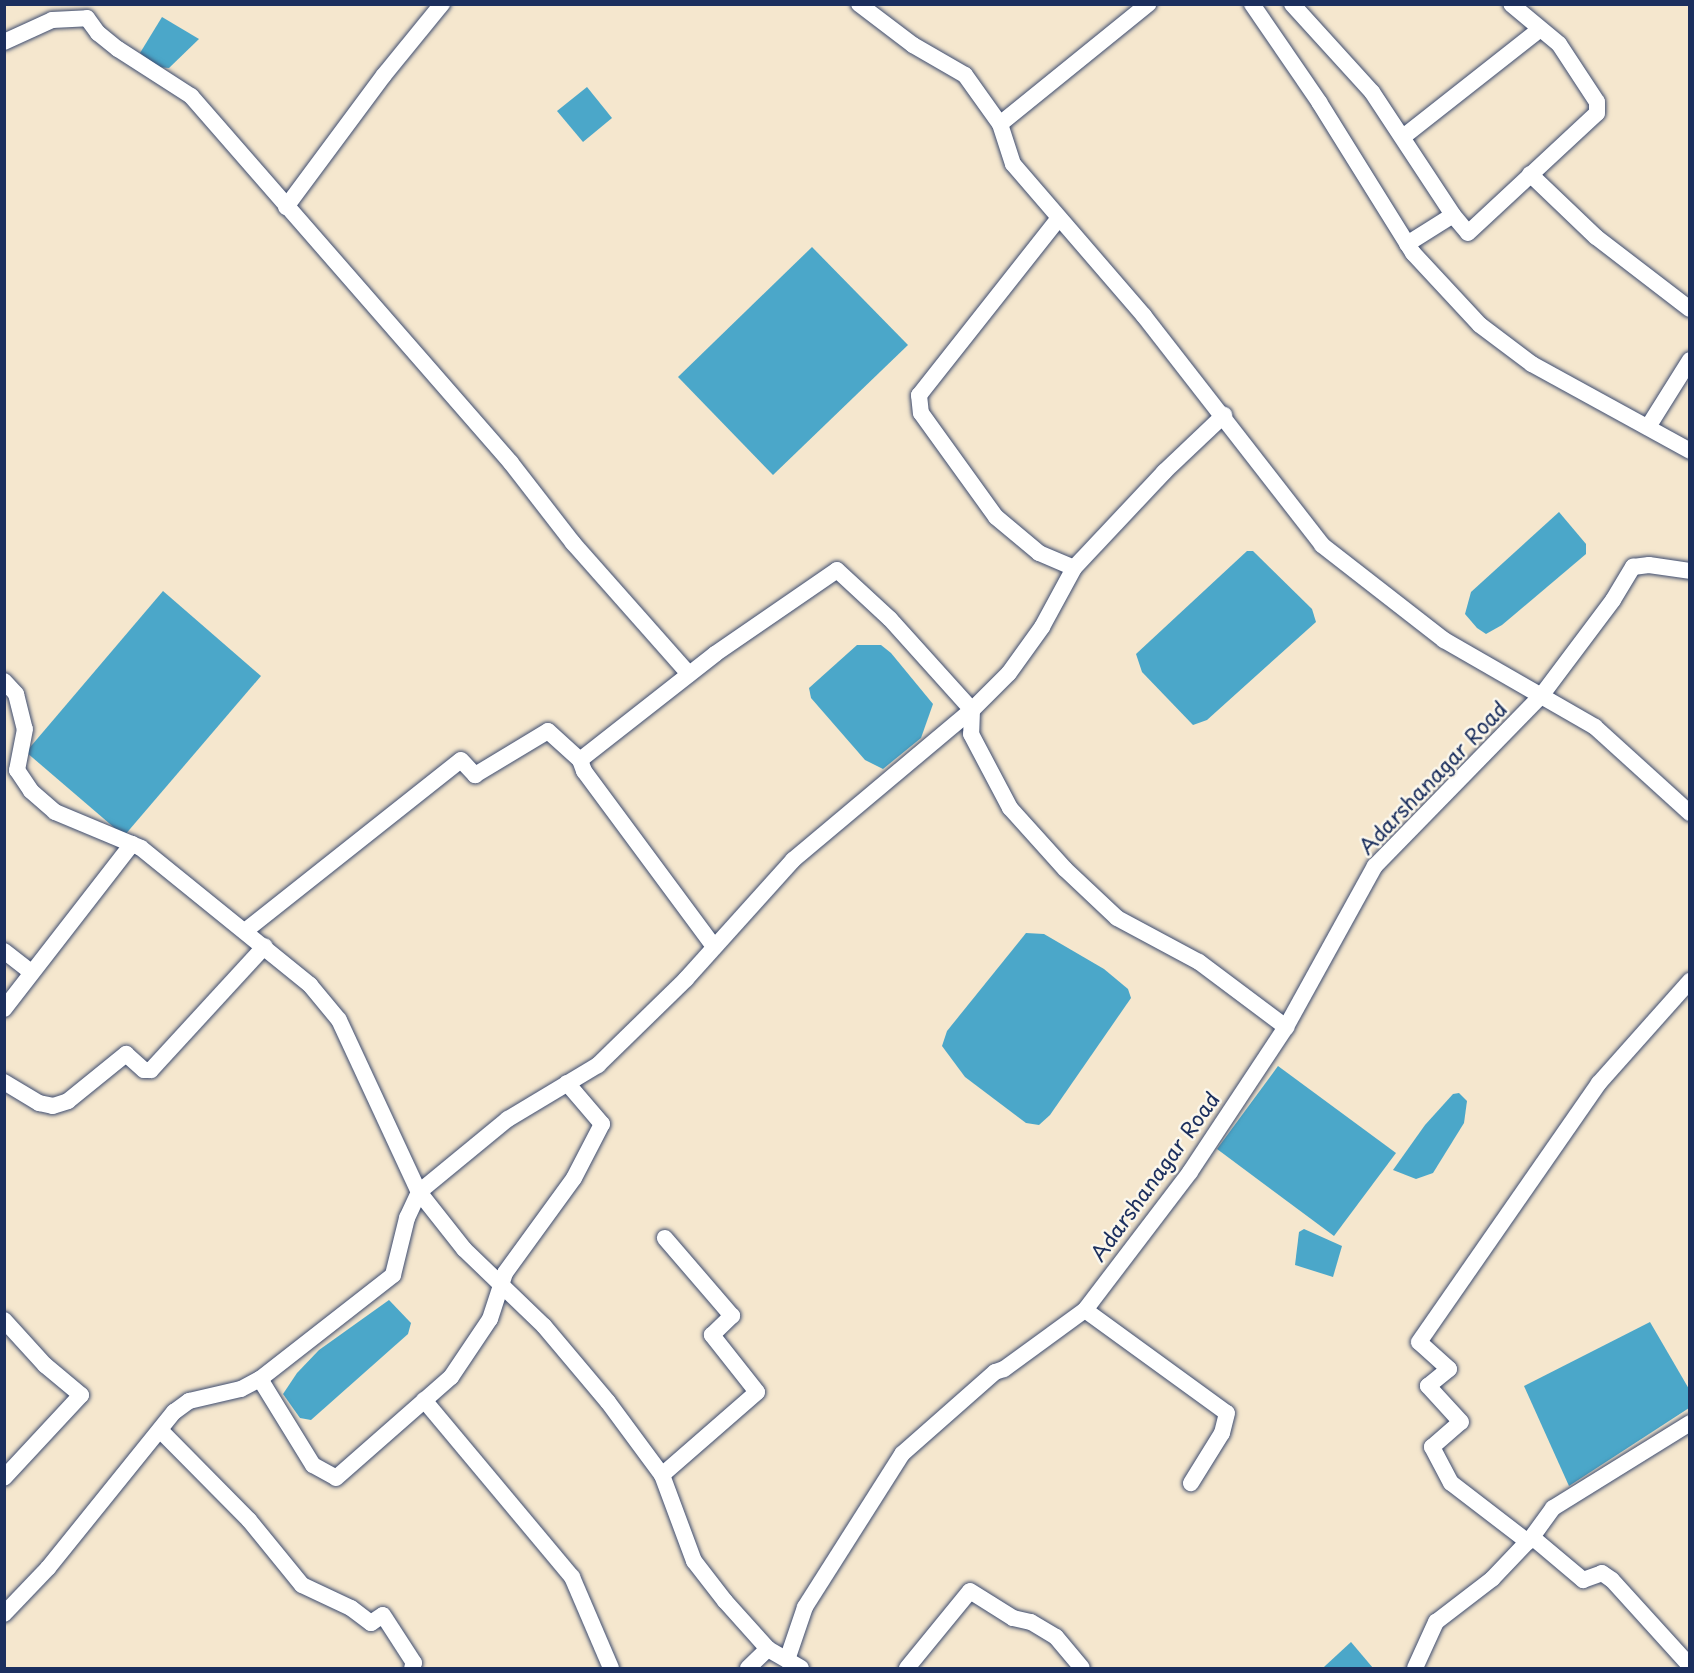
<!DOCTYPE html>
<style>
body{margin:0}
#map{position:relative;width:1694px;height:1673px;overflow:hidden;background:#f5e7ce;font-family:"Playpen Sans",sans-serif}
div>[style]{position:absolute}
.water>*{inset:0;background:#4ba7c9}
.roads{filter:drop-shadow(0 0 2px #3c4b6f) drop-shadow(0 0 2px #3c4b6f)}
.street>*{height:16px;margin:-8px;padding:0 8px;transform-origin:8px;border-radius:8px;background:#fff}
span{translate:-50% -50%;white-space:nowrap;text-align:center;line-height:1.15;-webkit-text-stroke:5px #fbf7ec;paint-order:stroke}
.street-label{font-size:21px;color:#1b2f5e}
.frame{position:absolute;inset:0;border:6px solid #1b2f5e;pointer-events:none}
</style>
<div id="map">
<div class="water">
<i style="clip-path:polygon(162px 17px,199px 39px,169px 68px,157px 67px,140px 53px)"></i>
<i style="clip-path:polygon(587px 87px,612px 118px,583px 142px,557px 111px)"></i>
<i style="clip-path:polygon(812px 247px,908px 345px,773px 475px,678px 377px)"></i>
<i style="clip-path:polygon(1559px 512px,1586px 544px,1586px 554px,1502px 625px,1486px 634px,1477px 628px,1465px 614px,1471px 592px)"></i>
<i style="clip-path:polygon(1247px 551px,1253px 551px,1312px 609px,1316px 622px,1207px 720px,1193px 725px,1142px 672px,1136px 654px)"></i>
<i style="clip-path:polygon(163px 591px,261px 676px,124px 836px,26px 752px)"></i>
<i style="clip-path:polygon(857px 645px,881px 645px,891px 653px,933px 704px,921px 738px,883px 769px,865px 760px,811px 698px,809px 688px)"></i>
<i style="clip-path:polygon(1026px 933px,1044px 934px,1104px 969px,1128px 989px,1131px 998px,1050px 1115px,1039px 1125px,1026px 1123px,965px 1077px,942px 1046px,947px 1031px)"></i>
<i style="clip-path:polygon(1278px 1066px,1396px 1153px,1334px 1236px,1217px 1149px)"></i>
<i style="clip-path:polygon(1459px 1093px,1467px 1101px,1464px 1123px,1433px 1173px,1416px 1179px,1393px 1170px,1425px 1125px,1453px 1094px)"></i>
<i style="clip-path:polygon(1304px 1229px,1342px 1246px,1333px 1277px,1295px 1265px,1299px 1232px)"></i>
<i style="clip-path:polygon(389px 1300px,411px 1323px,408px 1334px,311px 1420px,300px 1418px,283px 1394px,297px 1373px,319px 1350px)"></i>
<i style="clip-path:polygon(1650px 1322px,1689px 1389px,1689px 1408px,1569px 1486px,1524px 1386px)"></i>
<i style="clip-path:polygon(1351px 1642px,1373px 1668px,1323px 1668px,1325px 1666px)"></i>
</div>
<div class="roads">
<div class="street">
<i style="left:859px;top:4px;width:68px;rotate:37.2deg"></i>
<i style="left:913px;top:45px;width:60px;rotate:30deg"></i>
<i style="left:965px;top:75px;width:60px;rotate:54.5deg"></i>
<i style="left:1000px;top:124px;width:42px;rotate:72deg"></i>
<i style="left:1013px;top:164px;width:201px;rotate:49.2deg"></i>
<i style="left:1144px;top:316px;width:290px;rotate:52.1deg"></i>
<i style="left:1322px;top:545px;width:155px;rotate:37.9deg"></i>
<i style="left:1444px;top:640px;width:174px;rotate:29.9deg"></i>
<i style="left:1595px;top:727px;width:128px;rotate:42.2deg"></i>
<i style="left:1252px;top:4px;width:119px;rotate:55.6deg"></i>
<i style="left:1319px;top:102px;width:178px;rotate:58.1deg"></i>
<i style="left:1413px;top:253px;width:98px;rotate:47.1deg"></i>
<i style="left:1480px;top:325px;width:65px;rotate:36.9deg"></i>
<i style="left:1532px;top:364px;width:180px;rotate:28.8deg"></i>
<i style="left:1292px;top:4px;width:119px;rotate:47.7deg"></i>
<i style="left:1372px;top:92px;width:147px;rotate:56.6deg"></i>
<i style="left:87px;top:18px;width:19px;rotate:54deg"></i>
<i style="left:98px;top:33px;width:26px;rotate:39deg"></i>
<i style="left:118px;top:49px;width:87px;rotate:32.8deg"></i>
<i style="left:191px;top:96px;width:487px;rotate:48.9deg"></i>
<i style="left:511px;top:463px;width:101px;rotate:52.2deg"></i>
<i style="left:573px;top:543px;width:175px;rotate:48.5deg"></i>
<i style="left:4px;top:42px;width:53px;rotate:-24.6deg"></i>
<i style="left:52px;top:20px;width:35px;rotate:-3deg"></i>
<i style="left:1000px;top:124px;width:191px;rotate:-39deg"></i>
<i style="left:1403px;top:137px;width:174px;rotate:-38.2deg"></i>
<i style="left:1530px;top:174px;width:91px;rotate:43.7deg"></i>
<i style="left:1596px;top:237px;width:118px;rotate:37.5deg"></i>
<i style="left:286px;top:207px;width:164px;rotate:-53.4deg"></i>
<i style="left:384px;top:75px;width:92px;rotate:-50.8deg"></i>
<i style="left:1059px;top:218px;width:226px;rotate:128.3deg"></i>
<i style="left:919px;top:395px;width:18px;rotate:84deg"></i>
<i style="left:921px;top:413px;width:128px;rotate:54.2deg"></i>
<i style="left:996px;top:517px;width:56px;rotate:39.9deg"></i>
<i style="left:1039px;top:553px;width:38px;rotate:23deg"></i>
<i style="left:1407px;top:244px;width:54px;rotate:-32.2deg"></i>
<i style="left:1453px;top:215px;width:23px;rotate:50deg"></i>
<i style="left:1468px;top:233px;width:176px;rotate:-42.9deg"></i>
<i style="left:1597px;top:113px;width:11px;rotate:-90deg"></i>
<i style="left:1597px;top:102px;width:69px;rotate:-123.2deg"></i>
<i style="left:1559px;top:44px;width:62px;rotate:-140.2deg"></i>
<i style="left:1648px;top:427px;width:79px;rotate:-57.9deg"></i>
<i style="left:4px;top:681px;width:18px;rotate:47deg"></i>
<i style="left:16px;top:694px;width:36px;rotate:76deg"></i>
<i style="left:25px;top:729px;width:42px;rotate:101deg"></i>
<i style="left:17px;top:770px;width:25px;rotate:56deg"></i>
<i style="left:31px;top:791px;width:32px;rotate:41deg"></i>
<i style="left:55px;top:812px;width:93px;rotate:22.7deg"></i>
<i style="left:141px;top:848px;width:218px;rotate:39deg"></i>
<i style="left:310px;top:985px;width:45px;rotate:50.4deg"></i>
<i style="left:339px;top:1020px;width:190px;rotate:65.1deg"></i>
<i style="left:419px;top:1192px;width:73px;rotate:51.7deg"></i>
<i style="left:464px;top:1249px;width:111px;rotate:43.9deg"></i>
<i style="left:544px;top:1326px;width:99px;rotate:49.9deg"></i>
<i style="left:608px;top:1402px;width:91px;rotate:53.5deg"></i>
<i style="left:662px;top:1475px;width:92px;rotate:69.6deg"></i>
<i style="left:694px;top:1561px;width:51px;rotate:52.2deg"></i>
<i style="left:725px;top:1601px;width:64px;rotate:48.1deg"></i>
<i style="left:768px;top:1649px;width:38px;rotate:30deg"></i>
<i style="left:580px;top:760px;width:12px;rotate:70deg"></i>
<i style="left:584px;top:771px;width:219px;rotate:53.5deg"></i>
<i style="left:245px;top:931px;width:275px;rotate:-38.4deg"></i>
<i style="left:461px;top:760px;width:21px;rotate:47deg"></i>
<i style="left:475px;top:775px;width:85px;rotate:-31.1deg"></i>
<i style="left:548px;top:731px;width:43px;rotate:42.2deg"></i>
<i style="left:580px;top:760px;width:172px;rotate:-38.1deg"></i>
<i style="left:715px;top:654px;width:148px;rotate:-34.5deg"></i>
<i style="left:837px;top:570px;width:72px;rotate:42.8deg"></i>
<i style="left:890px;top:619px;width:122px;rotate:48deg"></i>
<i style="left:972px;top:710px;width:24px;rotate:92deg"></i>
<i style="left:971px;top:734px;width:84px;rotate:62.2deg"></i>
<i style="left:1010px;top:808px;width:82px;rotate:48deg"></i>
<i style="left:1065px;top:869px;width:71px;rotate:43.3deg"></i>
<i style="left:1117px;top:918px;width:93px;rotate:28.2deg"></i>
<i style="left:1199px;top:962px;width:109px;rotate:36.8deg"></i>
<i style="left:4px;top:951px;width:33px;rotate:38deg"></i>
<i style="left:4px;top:1009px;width:209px;rotate:-52.2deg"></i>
<i style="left:4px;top:1082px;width:41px;rotate:31deg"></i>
<i style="left:39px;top:1103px;width:14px;rotate:12deg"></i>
<i style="left:53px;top:1106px;width:16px;rotate:-18deg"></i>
<i style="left:68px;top:1101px;width:75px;rotate:-39deg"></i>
<i style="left:126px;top:1054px;width:24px;rotate:42deg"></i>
<i style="left:144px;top:1070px;width:7px"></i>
<i style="left:151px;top:1070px;width:168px;rotate:-47.4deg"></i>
<i style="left:1085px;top:1310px;width:175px;rotate:36deg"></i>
<i style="left:1227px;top:1413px;width:21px;rotate:104deg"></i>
<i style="left:1222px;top:1433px;width:59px;rotate:121.8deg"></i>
<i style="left:4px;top:1320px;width:61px;rotate:47.7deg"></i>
<i style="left:45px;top:1365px;width:47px;rotate:39.8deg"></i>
<i style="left:81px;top:1395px;width:113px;rotate:132.9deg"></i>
<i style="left:260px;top:1379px;width:101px;rotate:58.4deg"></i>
<i style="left:313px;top:1465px;width:26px;rotate:29deg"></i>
<i style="left:336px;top:1478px;width:153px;rotate:-41.3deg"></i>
<i style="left:451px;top:1377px;width:70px;rotate:-56.1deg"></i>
<i style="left:490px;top:1319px;width:48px;rotate:-71.9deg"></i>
<i style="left:505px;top:1273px;width:117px;rotate:-54deg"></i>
<i style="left:574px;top:1178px;width:61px;rotate:-62.6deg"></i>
<i style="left:602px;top:1124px;width:54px;rotate:-130.5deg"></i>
<i style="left:424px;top:1400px;width:231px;rotate:50.1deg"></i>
<i style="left:572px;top:1577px;width:99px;rotate:66.8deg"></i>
<i style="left:160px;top:1430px;width:127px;rotate:45.3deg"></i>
<i style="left:249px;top:1520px;width:84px;rotate:50.8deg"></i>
<i style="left:302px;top:1585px;width:54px;rotate:25.1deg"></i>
<i style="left:351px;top:1608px;width:25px;rotate:37deg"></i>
<i style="left:371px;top:1623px;width:14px;rotate:-34deg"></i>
<i style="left:383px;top:1615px;width:57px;rotate:57.1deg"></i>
<i style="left:414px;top:1663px;width:5px;rotate:112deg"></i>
<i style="left:662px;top:1475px;width:126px;rotate:-41.1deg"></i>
<i style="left:757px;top:1392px;width:73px;rotate:-128.3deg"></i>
<i style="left:712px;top:1335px;width:28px;rotate:-44deg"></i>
<i style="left:732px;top:1316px;width:103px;rotate:-130.7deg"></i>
<i style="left:1532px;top:1537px;width:67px;rotate:40.1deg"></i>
<i style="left:1583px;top:1580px;width:20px;rotate:-20deg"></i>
<i style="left:1602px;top:1573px;width:12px;rotate:35deg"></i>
<i style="left:1612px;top:1580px;width:116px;rotate:47.8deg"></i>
<i style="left:1528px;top:1542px;width:97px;rotate:-142.5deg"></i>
<i style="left:1451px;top:1483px;width:41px;rotate:-117.8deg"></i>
<i style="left:1432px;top:1447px;width:38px;rotate:-41deg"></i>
<i style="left:1461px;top:1422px;width:49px;rotate:-132.5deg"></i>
<i style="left:1428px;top:1386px;width:27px;rotate:-39deg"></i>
<i style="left:1449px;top:1369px;width:40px;rotate:-138deg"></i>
<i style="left:1419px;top:1342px;width:315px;rotate:-55.2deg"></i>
<i style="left:1599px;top:1083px;width:137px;rotate:-48.3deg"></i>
<i style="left:4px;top:1614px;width:64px;rotate:-46.3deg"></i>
<i style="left:48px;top:1568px;width:201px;rotate:-51.1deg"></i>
<i style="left:174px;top:1412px;width:19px;rotate:-36deg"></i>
<i style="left:189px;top:1401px;width:53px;rotate:-13deg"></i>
<i style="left:241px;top:1389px;width:21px;rotate:-28deg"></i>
<i style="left:260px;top:1379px;width:169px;rotate:-38deg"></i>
<i style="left:393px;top:1275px;width:59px;rotate:-76.2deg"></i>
<i style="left:407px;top:1218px;width:29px;rotate:-65deg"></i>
<i style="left:419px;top:1192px;width:115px;rotate:-39.4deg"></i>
<i style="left:508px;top:1119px;width:105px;rotate:-31deg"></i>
<i style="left:598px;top:1065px;width:123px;rotate:-44.3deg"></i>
<i style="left:686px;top:979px;width:160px;rotate:-48deg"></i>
<i style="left:793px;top:860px;width:234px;rotate:-40deg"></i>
<i style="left:972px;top:710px;width:52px;rotate:-45deg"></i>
<i style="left:1009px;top:673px;width:57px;rotate:-54.3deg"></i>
<i style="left:1042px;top:627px;width:67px;rotate:-61.5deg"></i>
<i style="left:1074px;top:568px;width:132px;rotate:-46.8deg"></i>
<i style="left:1164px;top:472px;width:83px;rotate:-43.5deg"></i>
<i style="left:787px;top:1660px;width:56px;rotate:-71.2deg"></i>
<i style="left:805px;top:1607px;width:181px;rotate:-57.6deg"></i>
<i style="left:902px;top:1454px;width:124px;rotate:-41.4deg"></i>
<i style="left:995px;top:1372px;width:9px;rotate:-18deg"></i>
<i style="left:1004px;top:1369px;width:100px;rotate:-36.1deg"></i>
<i style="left:1085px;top:1310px;width:173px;rotate:-52.7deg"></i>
<i style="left:1190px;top:1172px;width:174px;rotate:-56.5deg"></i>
<i style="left:1286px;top:1027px;width:184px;rotate:-61.1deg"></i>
<i style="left:1375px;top:866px;width:238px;rotate:-45.7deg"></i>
<i style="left:1541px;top:696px;width:120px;rotate:-53.1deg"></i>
<i style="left:1613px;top:600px;width:39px;rotate:-59deg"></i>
<i style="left:1633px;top:567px;width:16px;rotate:-7deg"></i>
<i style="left:1649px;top:565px;width:41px;rotate:8.3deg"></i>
<i style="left:748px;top:1668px;width:28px;rotate:-44deg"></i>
<i style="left:907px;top:1668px;width:99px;rotate:-50.7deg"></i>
<i style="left:970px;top:1591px;width:51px;rotate:32.1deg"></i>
<i style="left:1013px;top:1618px;width:18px;rotate:13deg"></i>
<i style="left:1031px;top:1622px;width:29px;rotate:31deg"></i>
<i style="left:1056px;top:1637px;width:40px;rotate:50deg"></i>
<i style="left:1415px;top:1668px;width:51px;rotate:-65.5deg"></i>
<i style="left:1436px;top:1622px;width:71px;rotate:-37.5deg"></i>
<i style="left:1492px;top:1579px;width:58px;rotate:-46.4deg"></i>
<i style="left:1532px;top:1537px;width:36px;rotate:-54deg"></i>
<i style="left:1553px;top:1508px;width:161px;rotate:-31.8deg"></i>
</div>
</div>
<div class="street-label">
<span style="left:1432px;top:777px;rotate:-46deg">Adarshanagar Road</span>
<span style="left:1154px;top:1176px;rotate:-54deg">Adarshanagar Road</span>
</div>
<div class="frame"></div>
</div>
